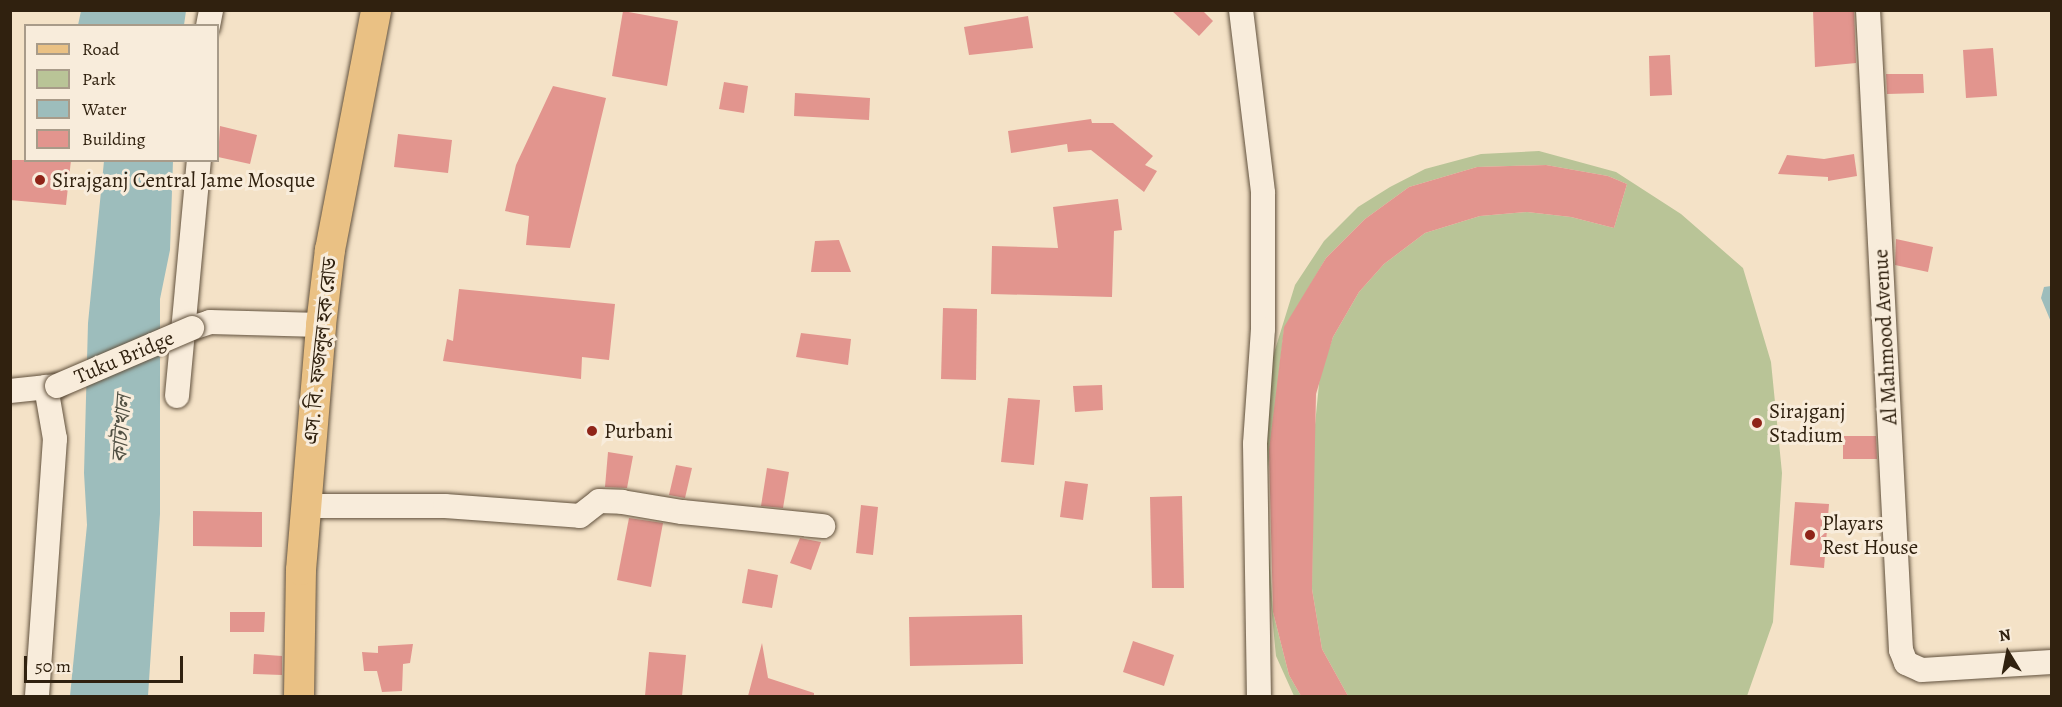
<!DOCTYPE html>
<meta charset="utf-8">
<style>
body{margin:0}
#map{position:relative;width:2062px;height:707px;overflow:hidden;background:#f4e2c7;font-family:Alegreya,"Noto Serif Bengali",serif}
div>[style]{position:absolute}
.green>*{inset:0;background:#b9c497}
.water>*{inset:0;background:#9dbdbc}
.building>*{inset:0;background:#e2958e}
.roads{filter:drop-shadow(0 0 2px #61513d) drop-shadow(0 0 2px #61513d)}
.minor>*{height:24px;margin:-12px;padding:0 12px;transform-origin:12px;border-radius:12px;background:#f8ecdb}
.major>*{height:30px;margin:-15px;padding:0 15px;transform-origin:15px;border-radius:15px;background:#eac184}
.bridges{filter:drop-shadow(0 0 2px #61513d) drop-shadow(0 0 2px #61513d)}
.minor-bridge>*{height:24px;margin:-12px;padding:0 12px;transform-origin:12px;border-radius:12px;background:#f8ecdb}
.dots>*{width:16px;height:16px;translate:-50% -50%;box-sizing:border-box;border:3px solid #f8ecdb;border-radius:50%}
span{translate:-50% -50%;white-space:nowrap;text-align:center;line-height:1.15;-webkit-text-stroke:6px #f8ecdb;paint-order:stroke}
.poi-label{font-size:21px;color:#30210f}
.left{translate:0 -50%;text-align:left}
.street-label{font-size:21px;color:#30210f}
.water-label{font-size:22px;color:#515043;font-style:italic}
.frame{position:absolute;inset:0;border:12px solid #30210f;pointer-events:none}
.legend{position:absolute;left:24px;top:24px;width:195px;height:138px;box-sizing:border-box;background:#f8ecdb;border:2px solid #a89b89;margin:0;padding:8px 10px;list-style:none;font-size:18px;color:#30210f}
.legend li{display:flex;align-items:center;gap:12px;height:30px}
.legend b{width:30px;border:2px solid #a89b89}
.north{position:absolute;left:1978px;top:623px;width:60px;height:60px;-webkit-text-stroke:4px #f8ecdb;paint-order:stroke;rotate:350deg;font-size:16px;font-weight:700;line-height:24px;text-align:center;color:#30210f}
.north::after{content:'';display:block;margin:auto;width:21px;height:27px;background:#30210f;clip-path:polygon(50% 0,100% 100%,50% 72%,0 100%)}
.scale{position:absolute;left:24px;top:656px;width:159px;height:27px;box-sizing:border-box;border:3px solid #30210f;border-top:0;padding-left:8px;font-size:18px;line-height:21px;white-space:nowrap;color:#30210f;-webkit-text-stroke:4px #f8ecdb;paint-order:stroke}
</style>
<div id="map">
<div class="green">
<i style="clip-path:polygon(1539px 151px,1616px 172px,1681px 214px,1743px 268px,1771px 362px,1782px 473px,1773px 622px,1747px 696px,1348px 696px,1322px 649px,1312px 589px,1313px 445px,1320px 374px,1333px 337px,1359px 292px,1384px 264px,1425px 233px,1480px 216px,1527px 212px,1571px 217px,1614px 228px,1627px 184px,1608px 176px,1546px 165px,1477px 167px,1409px 187px,1365px 219px,1326px 258px,1284px 330px,1265px 493px,1273px 612px,1289px 675px,1301px 696px,1294px 696px,1276px 656px,1263px 524px,1270px 366px,1295px 285px,1324px 241px,1358px 207px,1390px 187px,1425px 169px,1481px 154px)"></i>
</div>
<div class="water">
<i style="clip-path:polygon(81px 11px,81px 10px,186px 11px,184px 25px,78px 25px)"></i>
<i style="clip-path:polygon(104px 161px,173px 161px,170px 250px,160px 299px,160px 514px,148px 696px,70px 696px,87px 525px,84px 473px,88px 323px)"></i>
<i style="clip-path:polygon(2051px 286px,2052px 286px,2051px 340px,2051px 322px,2041px 298px,2044px 287px)"></i>
</div>
<div class="building">
<i style="clip-path:polygon(1171px 10px,1202px 10px,1213px 21px,1199px 36px)"></i>
<i style="clip-path:polygon(1813px 10px,1854px 10px,1856px 63px,1815px 67px)"></i>
<i style="clip-path:polygon(623px 11px,678px 21px,667px 86px,612px 76px)"></i>
<i style="clip-path:polygon(1028px 16px,1033px 48px,969px 55px,964px 27px)"></i>
<i style="clip-path:polygon(1993px 48px,1997px 96px,1966px 98px,1963px 50px)"></i>
<i style="clip-path:polygon(1670px 55px,1672px 95px,1650px 96px,1649px 56px)"></i>
<i style="clip-path:polygon(1886px 74px,1923px 74px,1924px 93px,1887px 94px)"></i>
<i style="clip-path:polygon(724px 82px,748px 86px,744px 113px,719px 109px)"></i>
<i style="clip-path:polygon(553px 86px,606px 98px,570px 248px,526px 245px,529px 216px,505px 211px,516px 165px)"></i>
<i style="clip-path:polygon(795px 93px,870px 98px,869px 120px,794px 116px)"></i>
<i style="clip-path:polygon(1091px 119px,1092px 123px,1113px 123px,1153px 156px,1145px 165px,1157px 171px,1144px 192px,1091px 150px,1068px 152px,1067px 144px,1011px 153px,1008px 131px)"></i>
<i style="clip-path:polygon(220px 126px,257px 135px,250px 164px,218px 157px)"></i>
<i style="clip-path:polygon(398px 134px,452px 140px,448px 173px,394px 167px)"></i>
<i style="clip-path:polygon(1854px 154px,1857px 176px,1828px 181px,1828px 177px,1778px 174px,1787px 155px,1824px 159px)"></i>
<i style="clip-path:polygon(10px 160px,71px 160px,66px 205px,10px 200px)"></i>
<i style="clip-path:polygon(1546px 165px,1608px 176px,1627px 184px,1614px 228px,1571px 217px,1527px 212px,1480px 216px,1425px 233px,1384px 264px,1359px 292px,1333px 337px,1316px 394px,1312px 589px,1322px 649px,1348px 696px,1301px 696px,1289px 675px,1273px 612px,1269px 450px,1284px 327px,1326px 258px,1365px 219px,1409px 187px,1477px 167px)"></i>
<i style="clip-path:polygon(1118px 199px,1122px 230px,1114px 231px,1112px 297px,991px 294px,992px 246px,1058px 248px,1053px 207px)"></i>
<i style="clip-path:polygon(1896px 239px,1933px 247px,1928px 272px,1895px 265px)"></i>
<i style="clip-path:polygon(839px 240px,851px 272px,811px 272px,815px 241px)"></i>
<i style="clip-path:polygon(459px 289px,615px 304px,609px 360px,582px 357px,581px 379px,443px 361px,447px 339px,453px 341px)"></i>
<i style="clip-path:polygon(943px 308px,977px 309px,976px 380px,941px 379px)"></i>
<i style="clip-path:polygon(801px 333px,851px 339px,848px 365px,796px 357px)"></i>
<i style="clip-path:polygon(1102px 385px,1103px 410px,1075px 412px,1073px 386px)"></i>
<i style="clip-path:polygon(1008px 398px,1040px 400px,1034px 465px,1001px 462px)"></i>
<i style="clip-path:polygon(1843px 436px,1876px 436px,1877px 459px,1843px 459px)"></i>
<i style="clip-path:polygon(608px 452px,633px 456px,627px 488px,605px 487px)"></i>
<i style="clip-path:polygon(676px 465px,692px 468px,685px 498px,669px 495px)"></i>
<i style="clip-path:polygon(767px 468px,789px 472px,783px 508px,761px 506px)"></i>
<i style="clip-path:polygon(1065px 481px,1088px 484px,1083px 520px,1060px 517px)"></i>
<i style="clip-path:polygon(1182px 496px,1184px 588px,1152px 588px,1150px 497px)"></i>
<i style="clip-path:polygon(1795px 502px,1829px 504px,1824px 568px,1790px 565px)"></i>
<i style="clip-path:polygon(861px 505px,878px 507px,873px 555px,856px 553px)"></i>
<i style="clip-path:polygon(193px 511px,262px 512px,262px 547px,193px 546px)"></i>
<i style="clip-path:polygon(629px 518px,663px 523px,651px 587px,617px 580px)"></i>
<i style="clip-path:polygon(800px 538px,821px 542px,811px 570px,790px 563px)"></i>
<i style="clip-path:polygon(748px 569px,778px 575px,772px 608px,742px 603px)"></i>
<i style="clip-path:polygon(230px 612px,265px 612px,264px 632px,230px 632px)"></i>
<i style="clip-path:polygon(1022px 615px,1023px 664px,910px 666px,909px 617px)"></i>
<i style="clip-path:polygon(1133px 641px,1174px 655px,1164px 686px,1123px 672px)"></i>
<i style="clip-path:polygon(762px 643px,768px 678px,814px 693px,814px 696px,748px 696px)"></i>
<i style="clip-path:polygon(413px 644px,410px 663px,403px 664px,402px 691px,382px 692px,377px 671px,364px 671px,362px 652px,378px 653px,378px 646px)"></i>
<i style="clip-path:polygon(649px 652px,686px 655px,682px 696px,645px 696px)"></i>
<i style="clip-path:polygon(254px 654px,282px 656px,282px 675px,253px 674px)"></i>
</div>
<div class="roads">
<div class="minor">
<i style="left:1241px;top:10px;width:184px;rotate:83.1deg"></i>
<i style="left:1263px;top:193px;width:136px;rotate:90deg"></i>
<i style="left:1263px;top:329px;width:115px;rotate:94deg"></i>
<i style="left:1255px;top:444px;width:252px;rotate:89.1deg"></i>
<i style="left:1868px;top:10px;width:641px;rotate:87.05deg"></i>
<i style="left:1901px;top:650px;width:14px;rotate:69deg"></i>
<i style="left:1906px;top:663px;width:17px;rotate:24deg"></i>
<i style="left:1922px;top:670px;width:130px;rotate:-3.5deg"></i>
<i style="left:208px;top:26px;width:16px;rotate:-79deg"></i>
<i style="left:192px;top:328px;width:19px;rotate:-18deg"></i>
<i style="left:210px;top:322px;width:111px;rotate:1.5deg"></i>
<i style="left:10px;top:391px;width:47px;rotate:-6.1deg"></i>
<i style="left:177px;top:396px;width:237px;rotate:-84.7deg"></i>
<i style="left:305px;top:506px;width:140px"></i>
<i style="left:445px;top:506px;width:135px;rotate:4.2deg"></i>
<i style="left:580px;top:516px;width:24px;rotate:-38deg"></i>
<i style="left:599px;top:501px;width:23px;rotate:2deg"></i>
<i style="left:622px;top:502px;width:61px;rotate:9.5deg"></i>
<i style="left:682px;top:512px;width:142px;rotate:5.7deg"></i>
<i style="left:37px;top:696px;width:258px;rotate:-86deg"></i>
<i style="left:55px;top:439px;width:53px;rotate:-99.8deg"></i>
</div>
<div class="major">
<i style="left:299px;top:696px;width:126px;rotate:-89.1deg"></i>
<i style="left:301px;top:570px;width:246px;rotate:-85.3deg"></i>
<i style="left:321px;top:325px;width:76px;rotate:-83.2deg"></i>
<i style="left:330px;top:250px;width:244px;rotate:-79.1deg"></i>
</div>
</div>
<div class="bridges">
<div class="minor-bridge">
<i style="left:57px;top:386px;width:147px;rotate:-23.2deg"></i>
</div>
</div>
<div class="dots">
<i style="left:40px;top:180px;background:#8f2418"></i>
<i style="left:1757px;top:423px;background:#8f2418"></i>
<i style="left:592px;top:431px;background:#8f2418"></i>
<i style="left:1810px;top:535px;background:#8f2418"></i>
</div>
<div class="poi-label">
<span class="left" style="left:52px;top:180px">Sirajganj Central Jame Mosque</span>
<span class="left" style="left:1769px;top:423px">Sirajganj<br>Stadium</span>
<span class="left" style="left:604px;top:431px">Purbani</span>
<span class="left" style="left:1822px;top:535px">Playars<br>Rest House</span>
</div>
<div class="street-label">
<span style="left:1885px;top:337px;rotate:-93deg">Al Mahmood Avenue</span>
<span style="left:320px;top:351px;rotate:-84deg">এস. বি. ফজলুল হক রোড</span>
<span style="left:124px;top:357px;rotate:-23deg">Tuku Bridge</span>
</div>
<div class="water-label">
<span style="left:122px;top:429px;rotate:-86deg">কাটাখাল</span>
</div>
<div class="frame"></div>
<ul class="legend">
<li><b style="height:8px;background:#eac184"></b>Road</li>
<li><b style="height:16px;background:#b9c497"></b>Park</li>
<li><b style="height:16px;background:#9dbdbc"></b>Water</li>
<li><b style="height:16px;background:#e2958e"></b>Building</li>
</ul>
<div class="north">N</div>
<div class="scale">50 m</div>
</div>
